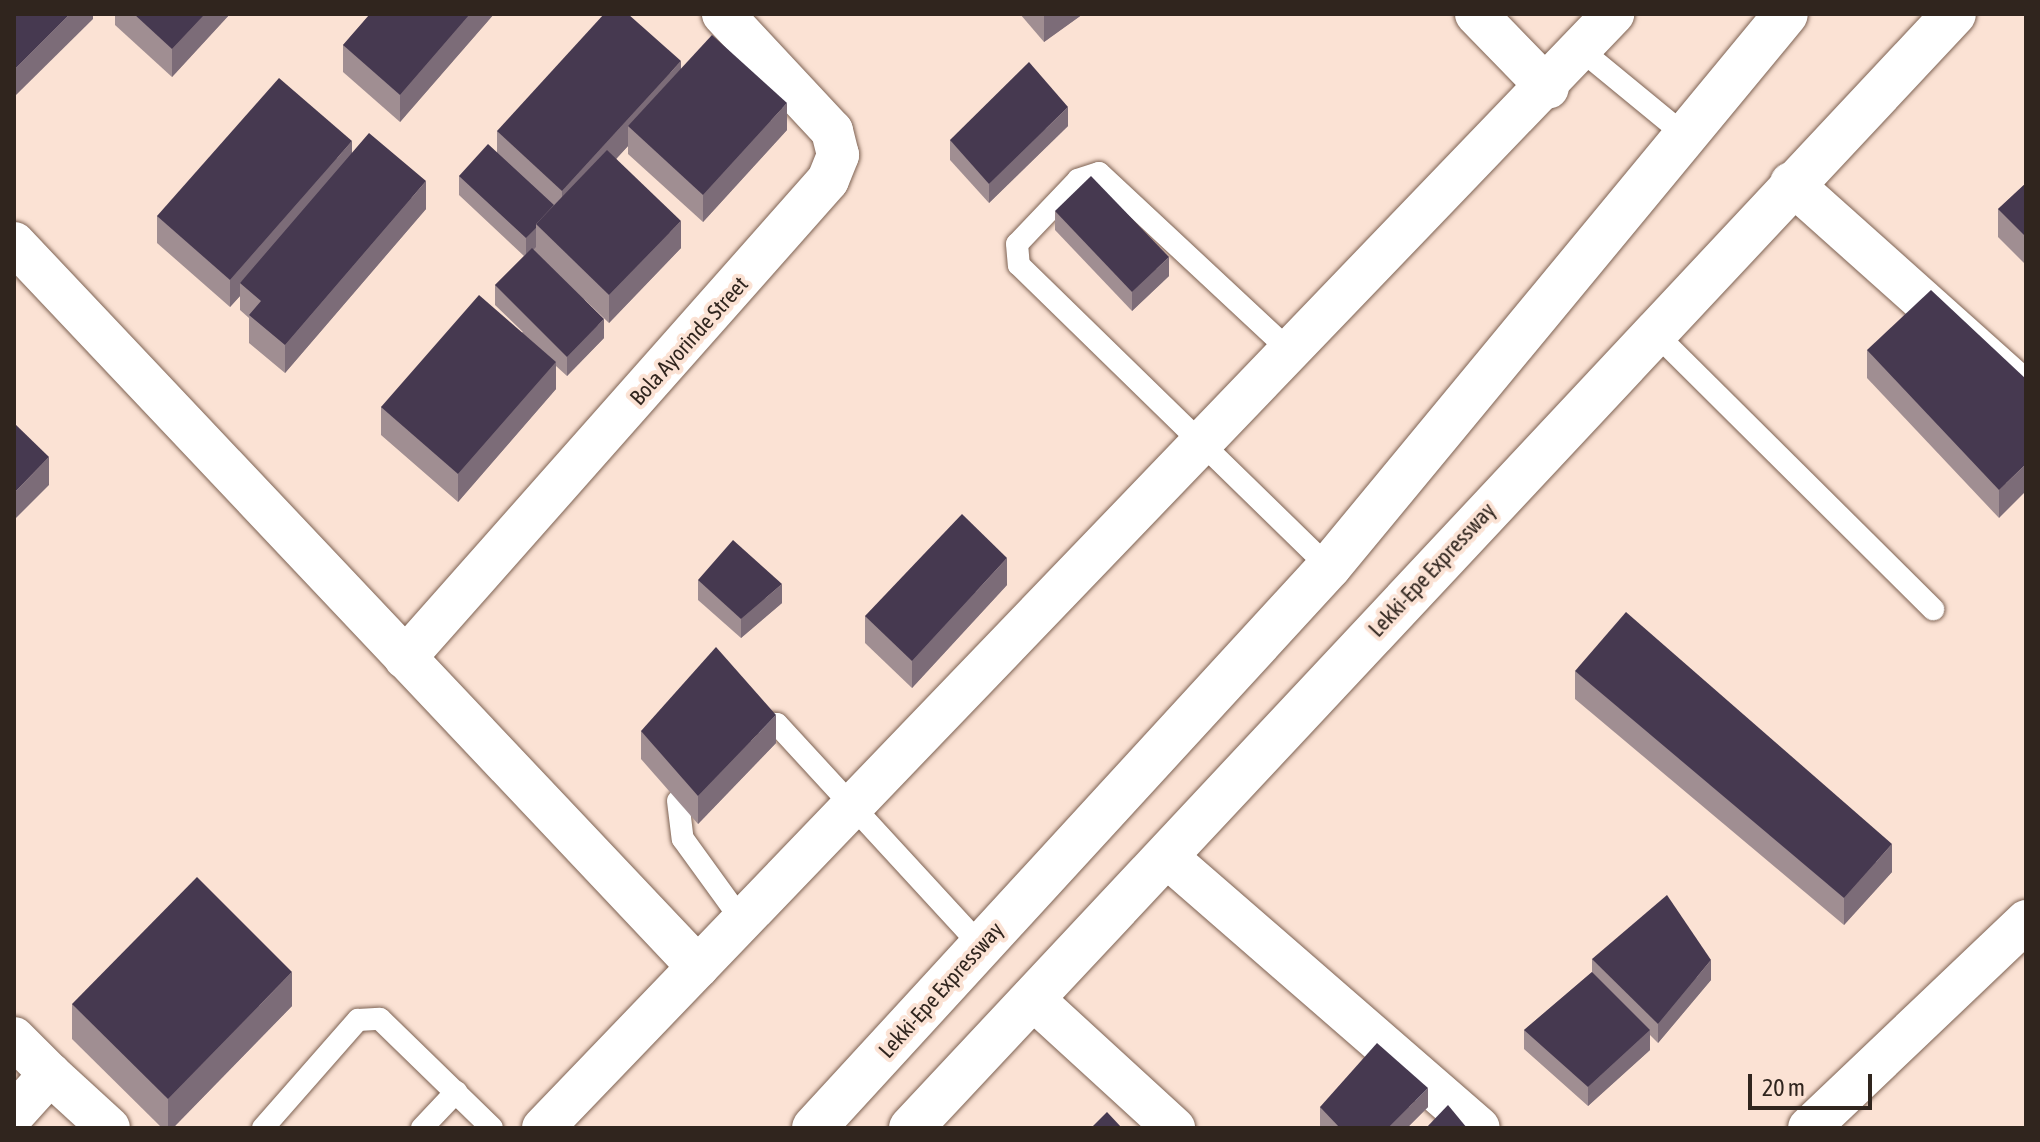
<!DOCTYPE html>
<style>
body{margin:0}
#map{position:relative;width:2040px;height:1142px;overflow:hidden;background:#fbe2d4;font-family:"Asap Condensed",sans-serif}
div>[style]{position:absolute}
.roads{filter:drop-shadow(0 0 2px #7d6253) drop-shadow(0 0 2px #7d6253)}
.lane>*{height:22px;margin:-11px;padding:0 11px;transform-origin:11px;border-radius:11px;background:#fff}
.street>*{height:42px;margin:-21px;padding:0 21px;transform-origin:21px;border-radius:21px;background:#fff}
.highway>*{height:44px;margin:-22px;padding:0 22px;transform-origin:22px;border-radius:22px;background:#fff}
.wall>*{inset:0;background:#a08e92}
.shaded-wall>*{inset:0;background:#7c6c78}
.building>*{inset:0;background:#463950}
span{translate:-50% -50%;white-space:nowrap;text-align:center;line-height:1.15;-webkit-text-stroke:8px #fbe2d4;paint-order:stroke}
.street-label{font-size:22px;color:#30251e}
.frame{position:absolute;inset:0;border:16px solid #30251e;pointer-events:none}
.scale{position:absolute;left:1748px;top:1074px;width:124px;height:36px;box-sizing:border-box;border:4px solid #30251e;border-top:0;padding-left:10px;font-size:24px;line-height:28px;white-space:nowrap;color:#30251e;-webkit-text-stroke:6px #fbe2d4;paint-order:stroke}
</style>
<div id="map">
<div class="roads">
<div class="lane">
<i style="left:1580px;top:49px;width:137px;rotate:39.4deg"></i>
<i style="left:1653px;top:331px;width:395px;rotate:44.8deg"></i>
<i style="left:1290px;top:351px;width:261px;rotate:-137deg"></i>
<i style="left:1099px;top:173px;width:22px;rotate:162deg"></i>
<i style="left:1078px;top:180px;width:88px;rotate:133.6deg"></i>
<i style="left:1017px;top:244px;width:21px;rotate:85deg"></i>
<i style="left:1019px;top:265px;width:433px;rotate:44.3deg"></i>
<i style="left:757px;top:722px;width:20px;rotate:6deg"></i>
<i style="left:777px;top:724px;width:301px;rotate:47.4deg"></i>
<i style="left:678px;top:801px;width:38px;rotate:83deg"></i>
<i style="left:683px;top:839px;width:102px;rotate:54.1deg"></i>
<i style="left:263px;top:1128px;width:144px;rotate:-48.7deg"></i>
<i style="left:358px;top:1020px;width:22px;rotate:-3deg"></i>
<i style="left:380px;top:1019px;width:156px;rotate:44.2deg"></i>
<i style="left:422px;top:1128px;width:50px;rotate:-46.6deg"></i>
</div>
<div class="street">
<i style="left:1476px;top:14px;width:103px;rotate:45.8deg"></i>
<i style="left:1791px;top:183px;width:315px;rotate:41.8deg"></i>
<i style="left:14px;top:243px;width:996px;rotate:46.63deg"></i>
<i style="left:405px;top:658px;width:638px;rotate:-48.49deg"></i>
<i style="left:828px;top:180px;width:27px;rotate:-68deg"></i>
<i style="left:838px;top:155px;width:25px;rotate:-104deg"></i>
<i style="left:832px;top:131px;width:160px;rotate:-133deg"></i>
<i style="left:1167px;top:857px;width:413px;rotate:41deg"></i>
<i style="left:1032px;top:998px;width:193px;rotate:42.5deg"></i>
<i style="left:14px;top:1038px;width:51px;rotate:45deg"></i>
<i style="left:14px;top:1114px;width:54px;rotate:-48deg"></i>
<i style="left:50px;top:1074px;width:80px;rotate:42.5deg"></i>
<i style="left:543px;top:1128px;width:1545px;rotate:-46.15deg"></i>
<i style="left:1809px;top:1128px;width:300px;rotate:-43.6deg"></i>
</div>
<div class="highway">
<i style="left:814px;top:1128px;width:762px;rotate:-47.45deg"></i>
<i style="left:1329px;top:567px;width:717px;rotate:-50.43deg"></i>
<i style="left:911px;top:1128px;width:1526px;rotate:-46.89deg"></i>
</div>
</div>
<div class="wall">
<i style="clip-path:polygon(115px 14px,230px 14px,172px 77px,115px 25px)"></i>
<i style="clip-path:polygon(370px 14px,494px 14px,400px 122px,343px 72px,343px 45px)"></i>
<i style="clip-path:polygon(1020px 14px,1083px 14px,1044px 42px)"></i>
<i style="clip-path:polygon(681px 69px,787px 130px,703px 222px,628px 154px,628px 146px,616px 159px,681px 248px,609px 323px,584px 299px,604px 338px,567px 376px,556px 366px,556px 389px,458px 502px,381px 435px,381px 407px,523px 332px,495px 305px,495px 285px,524px 256px,459px 195px,459px 176px,497px 152px,497px 131px)"></i>
<i style="clip-path:polygon(1068px 126px,989px 203px,950px 160px,950px 140px)"></i>
<i style="clip-path:polygon(352px 153px,426px 209px,285px 373px,249px 343px,249px 318px,240px 310px,240px 296px,230px 307px,157px 243px,157px 216px)"></i>
<i style="clip-path:polygon(2026px 183px,2026px 265px,1998px 237px,1998px 209px)"></i>
<i style="clip-path:polygon(1055px 211px,1169px 276px,1132px 311px,1055px 230px)"></i>
<i style="clip-path:polygon(1867px 350px,2026px 379px,1999px 518px,1867px 378px)"></i>
<i style="clip-path:polygon(698px 580px,782px 603px,741px 638px,698px 600px)"></i>
<i style="clip-path:polygon(1007px 585px,912px 688px,865px 643px,865px 616px)"></i>
<i style="clip-path:polygon(1575px 671px,1892px 872px,1844px 925px,1575px 699px)"></i>
<i style="clip-path:polygon(641px 731px,776px 743px,698px 824px,641px 759px)"></i>
<i style="clip-path:polygon(1592px 959px,1711px 980px,1658px 1043px,1650px 1035px,1650px 1050px,1588px 1106px,1524px 1049px,1524px 1030px,1592px 972px)"></i>
<i style="clip-path:polygon(72px 1004px,292px 1006px,173px 1128px,162px 1128px,72px 1039px)"></i>
<i style="clip-path:polygon(1320px 1107px,1428px 1107px,1407px 1128px,1321px 1128px,1320px 1126px)"></i>
</div>
<div class="shaded-wall">
<i style="clip-path:polygon(70px 14px,93px 14px,93px 19px,14px 97px,14px 70px)"></i>
<i style="clip-path:polygon(205px 14px,230px 14px,172px 77px,172px 49px)"></i>
<i style="clip-path:polygon(470px 14px,494px 14px,400px 122px,400px 95px)"></i>
<i style="clip-path:polygon(1044px 14px,1083px 14px,1044px 42px)"></i>
<i style="clip-path:polygon(681px 61px,681px 89px,628px 126px,628px 146px,562px 218px,562px 191px)"></i>
<i style="clip-path:polygon(787px 103px,787px 130px,703px 222px,703px 195px)"></i>
<i style="clip-path:polygon(1068px 107px,1068px 126px,989px 203px,989px 184px)"></i>
<i style="clip-path:polygon(352px 141px,352px 169px,240px 283px,240px 296px,230px 307px,230px 280px)"></i>
<i style="clip-path:polygon(426px 181px,426px 209px,285px 373px,285px 345px)"></i>
<i style="clip-path:polygon(681px 221px,681px 248px,609px 323px,609px 295px)"></i>
<i style="clip-path:polygon(536px 228px,536px 247px,526px 258px,526px 238px)"></i>
<i style="clip-path:polygon(1169px 257px,1169px 276px,1132px 311px,1132px 292px)"></i>
<i style="clip-path:polygon(604px 319px,604px 338px,567px 376px,567px 357px)"></i>
<i style="clip-path:polygon(556px 362px,556px 389px,458px 502px,458px 474px)"></i>
<i style="clip-path:polygon(49px 457px,49px 485px,14px 520px,14px 493px)"></i>
<i style="clip-path:polygon(2026px 464px,2026px 491px,1999px 518px,1999px 490px)"></i>
<i style="clip-path:polygon(1007px 558px,1007px 585px,912px 688px,912px 661px)"></i>
<i style="clip-path:polygon(782px 584px,782px 603px,741px 638px,741px 619px)"></i>
<i style="clip-path:polygon(776px 715px,776px 743px,698px 824px,698px 796px)"></i>
<i style="clip-path:polygon(1892px 844px,1892px 872px,1844px 925px,1844px 898px)"></i>
<i style="clip-path:polygon(1711px 960px,1711px 980px,1658px 1043px,1658px 1024px)"></i>
<i style="clip-path:polygon(292px 972px,292px 1006px,173px 1128px,168px 1128px,168px 1099px)"></i>
<i style="clip-path:polygon(1650px 1030px,1650px 1050px,1588px 1106px,1588px 1087px)"></i>
<i style="clip-path:polygon(1428px 1088px,1428px 1107px,1407px 1128px,1388px 1128px)"></i>
</div>
<div class="building">
<i style="clip-path:polygon(14px 14px,70px 14px,14px 70px)"></i>
<i style="clip-path:polygon(134px 14px,205px 14px,172px 49px)"></i>
<i style="clip-path:polygon(370px 14px,470px 14px,400px 95px,343px 45px)"></i>
<i style="clip-path:polygon(604px 14px,628px 14px,681px 61px,562px 191px,497px 131px)"></i>
<i style="clip-path:polygon(712px 35px,787px 103px,703px 195px,628px 126px)"></i>
<i style="clip-path:polygon(1029px 62px,1068px 107px,989px 184px,950px 140px)"></i>
<i style="clip-path:polygon(279px 78px,352px 141px,230px 280px,157px 216px)"></i>
<i style="clip-path:polygon(369px 133px,426px 181px,285px 345px,249px 315px,261px 301px,240px 283px)"></i>
<i style="clip-path:polygon(488px 144px,554px 205px,536px 224px,536px 228px,526px 238px,459px 176px)"></i>
<i style="clip-path:polygon(607px 150px,681px 221px,609px 295px,536px 224px)"></i>
<i style="clip-path:polygon(1091px 176px,1169px 257px,1132px 292px,1055px 211px)"></i>
<i style="clip-path:polygon(2026px 183px,2026px 237px,1998px 209px)"></i>
<i style="clip-path:polygon(532px 248px,604px 319px,567px 357px,495px 285px)"></i>
<i style="clip-path:polygon(1931px 290px,2026px 379px,2026px 464px,1999px 490px,1867px 350px)"></i>
<i style="clip-path:polygon(479px 295px,556px 362px,458px 474px,381px 407px)"></i>
<i style="clip-path:polygon(14px 423px,49px 457px,14px 493px)"></i>
<i style="clip-path:polygon(962px 514px,1007px 558px,912px 661px,865px 616px)"></i>
<i style="clip-path:polygon(733px 540px,782px 584px,741px 619px,698px 580px)"></i>
<i style="clip-path:polygon(1626px 612px,1892px 844px,1844px 898px,1575px 671px)"></i>
<i style="clip-path:polygon(716px 647px,776px 715px,698px 796px,641px 731px)"></i>
<i style="clip-path:polygon(197px 877px,292px 972px,168px 1099px,72px 1004px)"></i>
<i style="clip-path:polygon(1667px 895px,1711px 960px,1658px 1024px,1592px 959px)"></i>
<i style="clip-path:polygon(1592px 972px,1650px 1030px,1588px 1087px,1524px 1030px)"></i>
<i style="clip-path:polygon(1377px 1043px,1428px 1088px,1388px 1128px,1340px 1128px,1320px 1107px)"></i>
<i style="clip-path:polygon(1448px 1105px,1467px 1128px,1426px 1128px)"></i>
<i style="clip-path:polygon(1107px 1112px,1122px 1128px,1091px 1128px)"></i>
</div>
<div class="street-label">
<span style="left:689px;top:341px;rotate:-48deg">Bola Ayorinde Street</span>
<span style="left:1432px;top:570px;rotate:-47deg">Lekki-Epe Expressway</span>
<span style="left:941px;top:990px;rotate:-48deg">Lekki-Epe Expressway</span>
</div>
<div class="frame"></div>
<div class="scale">20 m</div>
</div>
